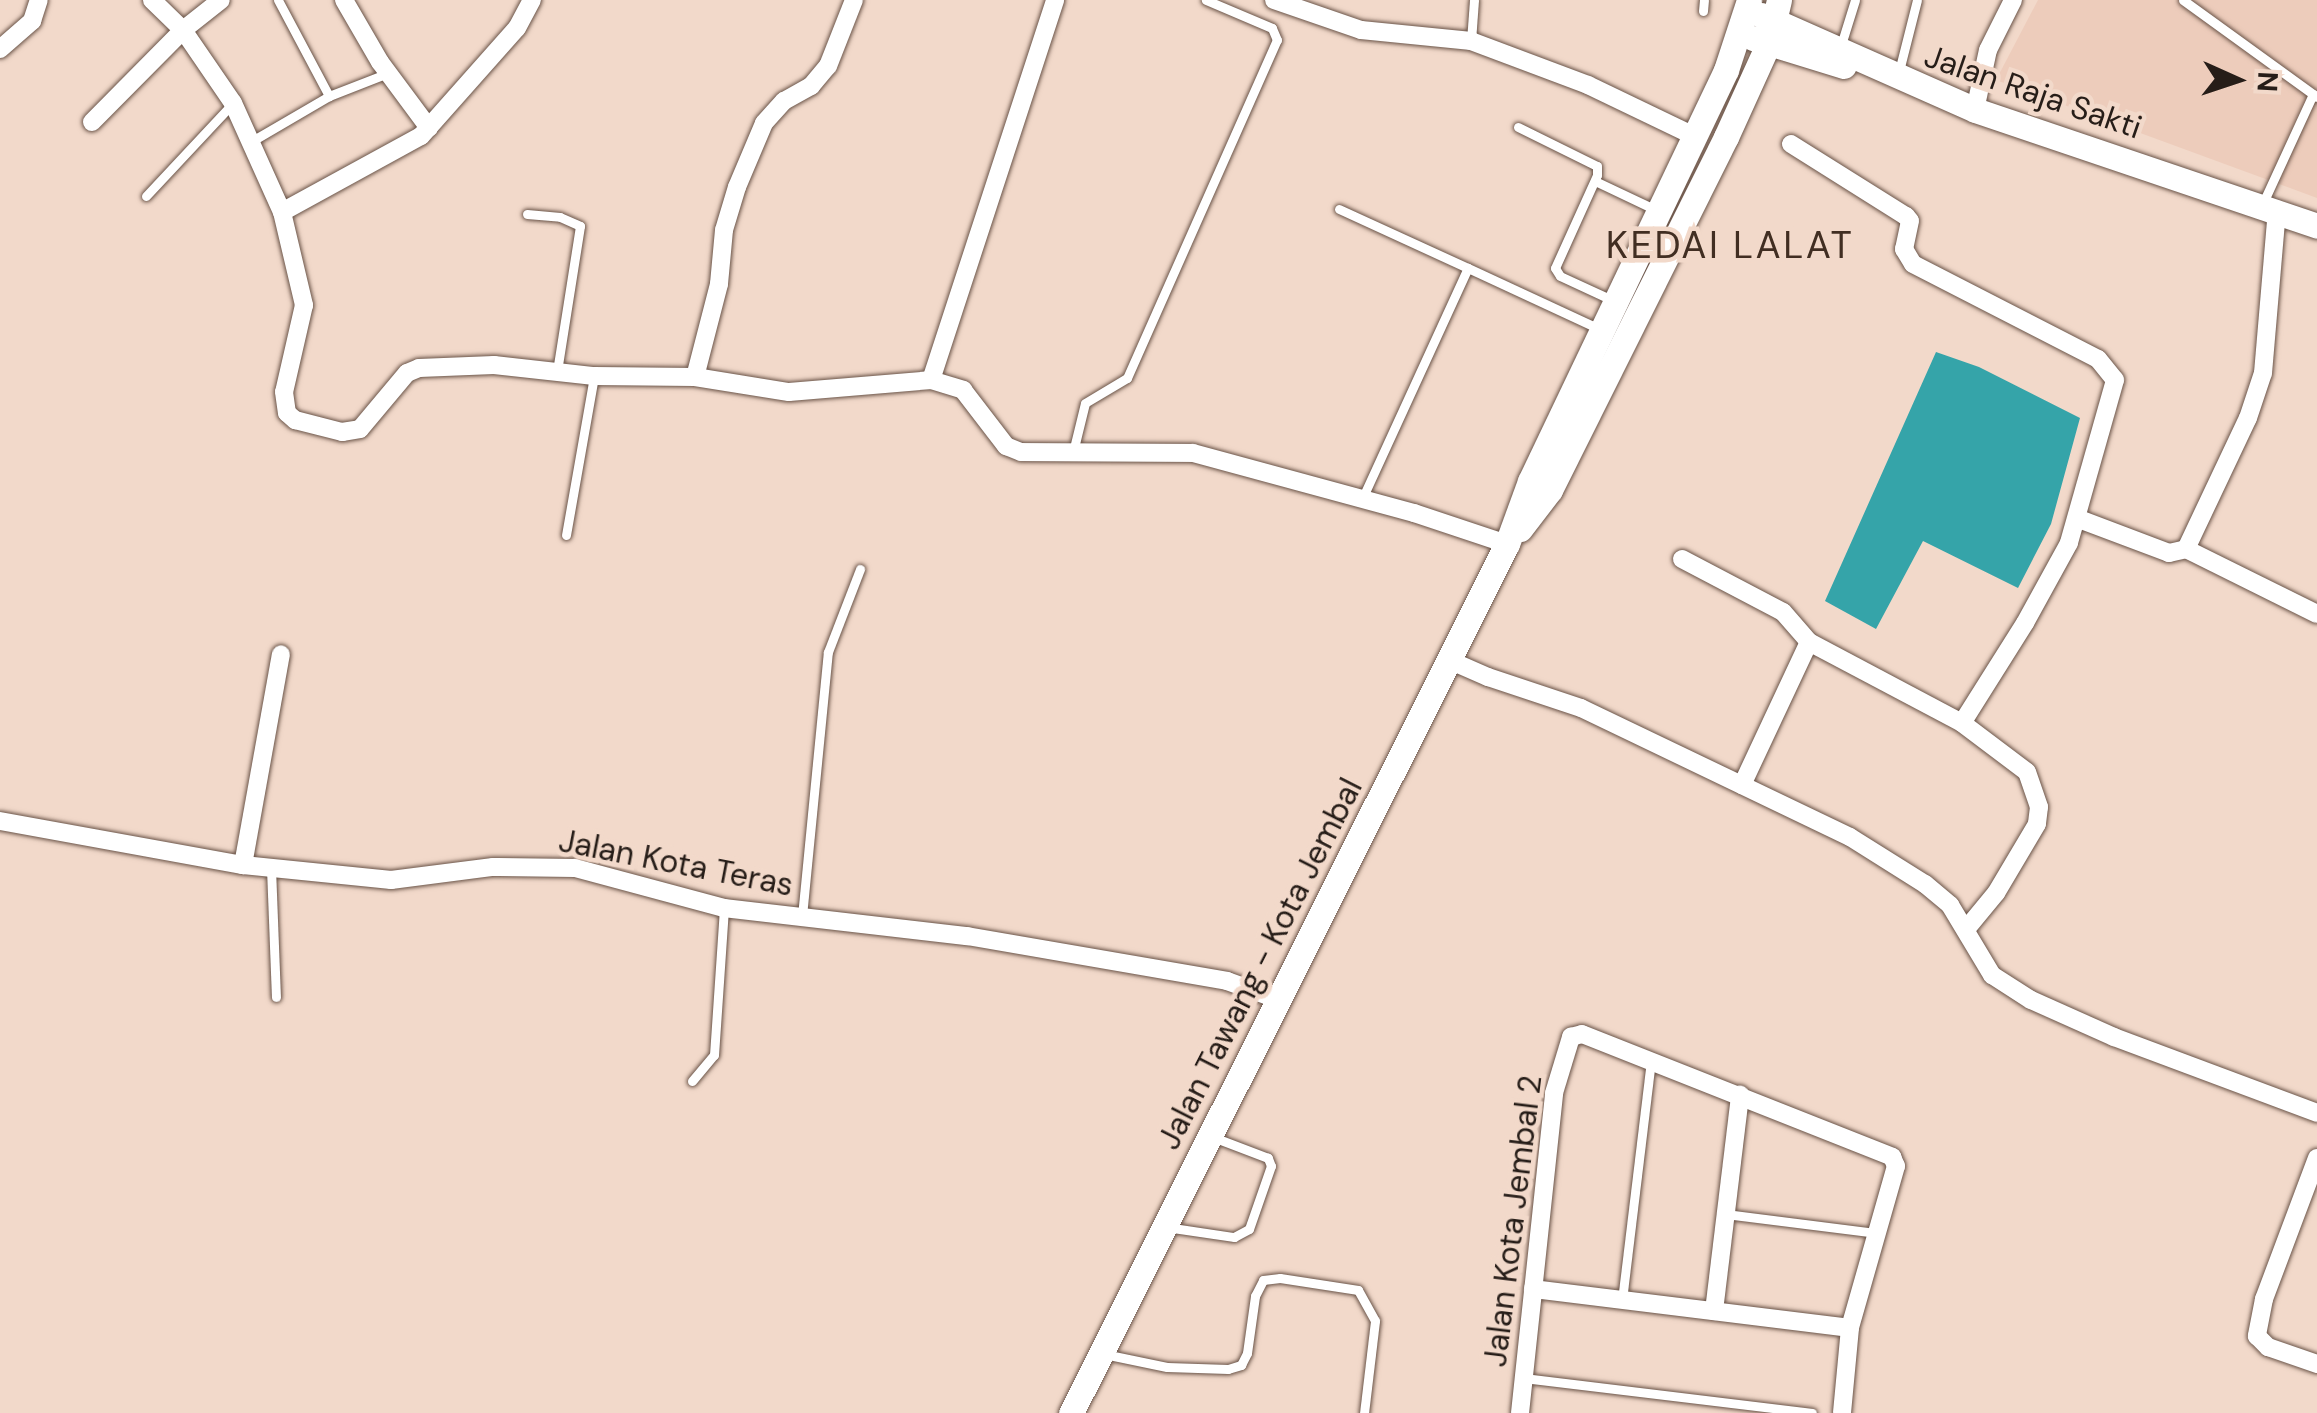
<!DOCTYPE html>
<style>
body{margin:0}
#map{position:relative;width:2317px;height:1413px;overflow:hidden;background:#f2d9ca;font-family:"DM Sans",sans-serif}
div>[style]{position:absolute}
.built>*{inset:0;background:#edccbb}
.water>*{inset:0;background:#35a4a9}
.roads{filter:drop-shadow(0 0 2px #695347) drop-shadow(0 0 2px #695347)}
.service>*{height:9px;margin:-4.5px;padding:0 4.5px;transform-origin:4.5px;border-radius:4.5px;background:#fff}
.minor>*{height:18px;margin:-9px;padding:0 9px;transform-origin:9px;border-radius:9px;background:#fff}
.secondary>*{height:25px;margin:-12.5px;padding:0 12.5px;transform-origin:12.5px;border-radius:12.5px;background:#fff}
span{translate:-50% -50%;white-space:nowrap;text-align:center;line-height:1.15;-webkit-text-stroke:9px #f2d9ca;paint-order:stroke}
.street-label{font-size:32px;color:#261d18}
.quarter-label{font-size:38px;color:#412e22;letter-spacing:2.5px}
.north{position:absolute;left:2187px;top:30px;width:100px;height:100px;-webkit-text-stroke:8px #f2d9ca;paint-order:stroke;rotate:93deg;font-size:28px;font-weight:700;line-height:40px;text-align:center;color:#261d18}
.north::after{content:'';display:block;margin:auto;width:35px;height:45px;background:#261d18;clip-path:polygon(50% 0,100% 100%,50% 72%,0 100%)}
</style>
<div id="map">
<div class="built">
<i style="clip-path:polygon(2038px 0,2317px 0,2317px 198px,1996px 80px)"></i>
</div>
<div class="water">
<i style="clip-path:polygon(1936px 352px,1979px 367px,2080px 418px,2051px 524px,2018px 588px,1923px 541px,1876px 629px,1825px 601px)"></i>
</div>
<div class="roads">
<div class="service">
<i style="left:278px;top:0;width:109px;rotate:62deg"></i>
<i style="left:2183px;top:0;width:165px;rotate:35.9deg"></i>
<i style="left:1703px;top:11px;width:11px;rotate:-85deg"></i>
<i style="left:1471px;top:41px;width:41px;rotate:-85.8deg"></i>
<i style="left:1841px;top:45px;width:47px;rotate:-72.7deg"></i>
<i style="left:1898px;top:75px;width:77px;rotate:-75.8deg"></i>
<i style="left:1518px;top:127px;width:88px;rotate:26.3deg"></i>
<i style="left:1597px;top:166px;width:9px;rotate:90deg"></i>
<i style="left:1597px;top:175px;width:102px;rotate:114.3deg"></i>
<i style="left:1555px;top:268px;width:9px;rotate:58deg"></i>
<i style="left:1560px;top:276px;width:60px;rotate:24.8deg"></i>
<i style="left:252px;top:141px;width:89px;rotate:-30.3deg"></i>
<i style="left:329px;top:96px;width:63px;rotate:-21.3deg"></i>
<i style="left:1595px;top:181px;width:68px;rotate:25.4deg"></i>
<i style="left:146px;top:196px;width:127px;rotate:-46.9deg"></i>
<i style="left:2262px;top:205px;width:122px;rotate:-65.3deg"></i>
<i style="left:1339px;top:209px;width:142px;rotate:24.6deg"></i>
<i style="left:527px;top:214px;width:33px;rotate:5deg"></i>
<i style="left:560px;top:217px;width:22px;rotate:24deg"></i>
<i style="left:580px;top:226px;width:147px;rotate:99deg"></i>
<i style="left:1073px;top:452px;width:50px;rotate:-76.2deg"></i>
<i style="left:1085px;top:403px;width:49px;rotate:-30.8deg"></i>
<i style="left:1127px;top:378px;width:370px;rotate:-66.1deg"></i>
<i style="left:1277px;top:40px;width:13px;rotate:-113deg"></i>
<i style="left:1272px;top:28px;width:72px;rotate:-157deg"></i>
<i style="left:1362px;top:499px;width:254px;rotate:-65.4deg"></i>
<i style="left:1468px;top:268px;width:142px;rotate:24.9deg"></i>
<i style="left:566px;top:535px;width:161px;rotate:-80deg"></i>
<i style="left:271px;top:868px;width:129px;rotate:87.8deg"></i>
<i style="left:802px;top:916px;width:265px;rotate:-84.4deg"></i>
<i style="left:828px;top:652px;width:89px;rotate:-68.9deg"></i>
<i style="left:692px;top:1081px;width:34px;rotate:-50deg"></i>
<i style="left:714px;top:1055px;width:147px;rotate:-86.1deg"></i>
<i style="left:1726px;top:1214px;width:152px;rotate:7.2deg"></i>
<i style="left:1166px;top:1227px;width:69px;rotate:8.4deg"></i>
<i style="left:1234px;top:1237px;width:17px;rotate:-28deg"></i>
<i style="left:1249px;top:1229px;width:67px;rotate:-70.8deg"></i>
<i style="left:1271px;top:1166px;width:9px;rotate:-111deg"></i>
<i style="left:1268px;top:1158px;width:59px;rotate:-159.1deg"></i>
<i style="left:1622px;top:1300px;width:240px;rotate:-83.1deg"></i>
<i style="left:1104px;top:1354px;width:64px;rotate:11.7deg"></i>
<i style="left:1167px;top:1367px;width:61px;rotate:1.9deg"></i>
<i style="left:1228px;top:1369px;width:14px;rotate:-17deg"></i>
<i style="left:1241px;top:1365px;width:13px;rotate:-63deg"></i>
<i style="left:1247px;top:1353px;width:58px;rotate:-82deg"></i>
<i style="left:1255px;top:1296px;width:18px;rotate:-63deg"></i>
<i style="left:1263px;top:1280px;width:17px;rotate:-7deg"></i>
<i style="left:1280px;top:1278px;width:79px;rotate:8.7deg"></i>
<i style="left:1358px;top:1290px;width:35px;rotate:61deg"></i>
<i style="left:1375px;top:1321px;width:93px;rotate:96.8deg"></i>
<i style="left:1524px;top:1378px;width:290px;rotate:6.9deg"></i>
</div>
<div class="minor">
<i style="left:152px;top:0;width:43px;rotate:44.1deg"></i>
<i style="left:183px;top:30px;width:88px;rotate:55.6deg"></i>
<i style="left:233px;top:103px;width:120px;rotate:65.8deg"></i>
<i style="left:282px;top:212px;width:96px;rotate:76.7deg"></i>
<i style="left:304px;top:305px;width:89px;rotate:102.9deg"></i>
<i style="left:284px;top:392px;width:21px;rotate:82deg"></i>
<i style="left:287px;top:413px;width:11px;rotate:41deg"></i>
<i style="left:295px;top:420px;width:49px;rotate:14.3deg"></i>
<i style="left:342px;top:432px;width:18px;rotate:-9deg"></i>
<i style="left:360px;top:429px;width:73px;rotate:-50deg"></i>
<i style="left:407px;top:373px;width:13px;rotate:-23deg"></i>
<i style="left:419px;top:368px;width:75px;rotate:-2.3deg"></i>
<i style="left:494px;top:365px;width:101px;rotate:6.3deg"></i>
<i style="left:594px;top:376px;width:101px;rotate:0.6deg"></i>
<i style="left:695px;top:377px;width:95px;rotate:9.1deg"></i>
<i style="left:789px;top:392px;width:143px;rotate:-4.8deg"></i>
<i style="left:931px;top:380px;width:34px;rotate:17deg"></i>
<i style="left:963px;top:390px;width:71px;rotate:52.5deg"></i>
<i style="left:1006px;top:446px;width:16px;rotate:22deg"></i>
<i style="left:1021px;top:452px;width:172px;rotate:0.3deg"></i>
<i style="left:1193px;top:453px;width:229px;rotate:15.2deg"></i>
<i style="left:1414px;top:513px;width:98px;rotate:18.4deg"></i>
<i style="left:344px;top:0;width:72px;rotate:59.9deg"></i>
<i style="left:380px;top:62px;width:82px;rotate:53.4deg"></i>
<i style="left:1274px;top:0;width:92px;rotate:19deg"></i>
<i style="left:1361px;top:30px;width:111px;rotate:5.7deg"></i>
<i style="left:1471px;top:41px;width:125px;rotate:20.6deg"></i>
<i style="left:1588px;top:85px;width:120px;rotate:25.7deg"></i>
<i style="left:0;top:49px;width:43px;rotate:-41.2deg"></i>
<i style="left:32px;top:21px;width:22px;rotate:-72deg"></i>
<i style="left:1975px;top:110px;width:61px;rotate:-77.8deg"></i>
<i style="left:1988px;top:50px;width:56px;rotate:-63.4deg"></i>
<i style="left:92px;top:122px;width:129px;rotate:-45.3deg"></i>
<i style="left:183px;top:30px;width:48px;rotate:-38.3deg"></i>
<i style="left:1791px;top:144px;width:136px;rotate:32.1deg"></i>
<i style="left:1906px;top:216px;width:6px;rotate:51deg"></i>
<i style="left:1910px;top:221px;width:29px;rotate:102deg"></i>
<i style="left:1904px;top:249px;width:17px;rotate:59deg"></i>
<i style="left:1913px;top:264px;width:208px;rotate:27.2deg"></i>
<i style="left:2098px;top:359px;width:27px;rotate:51deg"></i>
<i style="left:2115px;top:380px;width:169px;rotate:105.8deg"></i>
<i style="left:2069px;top:543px;width:91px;rotate:118.8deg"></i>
<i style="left:2025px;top:623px;width:118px;rotate:122.2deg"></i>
<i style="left:282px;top:212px;width:158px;rotate:-28.7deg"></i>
<i style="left:421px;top:136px;width:144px;rotate:-48.4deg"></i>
<i style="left:517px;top:28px;width:32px;rotate:-62deg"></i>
<i style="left:695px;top:377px;width:96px;rotate:-75.5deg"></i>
<i style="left:719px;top:284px;width:54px;rotate:-84.7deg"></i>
<i style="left:724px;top:230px;width:45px;rotate:-73.2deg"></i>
<i style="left:737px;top:187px;width:69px;rotate:-67.1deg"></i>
<i style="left:764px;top:123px;width:30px;rotate:-48deg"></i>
<i style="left:784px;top:101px;width:31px;rotate:-29deg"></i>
<i style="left:811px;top:86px;width:26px;rotate:-50deg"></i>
<i style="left:828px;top:66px;width:71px;rotate:-68.5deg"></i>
<i style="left:931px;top:380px;width:400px;rotate:-71.9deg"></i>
<i style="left:2079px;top:519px;width:96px;rotate:20.7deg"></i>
<i style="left:2169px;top:553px;width:17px;rotate:-13deg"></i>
<i style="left:2186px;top:549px;width:145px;rotate:-64.7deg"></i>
<i style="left:2248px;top:418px;width:47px;rotate:-71.6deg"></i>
<i style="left:2263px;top:373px;width:164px;rotate:-85.1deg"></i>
<i style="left:2186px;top:549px;width:146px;rotate:26.4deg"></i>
<i style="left:1682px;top:559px;width:114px;rotate:27.7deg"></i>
<i style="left:1783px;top:612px;width:40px;rotate:49deg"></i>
<i style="left:1809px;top:642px;width:173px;rotate:27.9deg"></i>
<i style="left:1962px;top:723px;width:81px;rotate:37deg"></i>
<i style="left:2027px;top:772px;width:37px;rotate:71deg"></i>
<i style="left:2039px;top:807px;width:17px;rotate:97deg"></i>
<i style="left:2037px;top:824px;width:80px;rotate:120.7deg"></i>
<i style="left:1996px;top:893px;width:45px;rotate:129.6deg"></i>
<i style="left:1449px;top:660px;width:43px;rotate:23.6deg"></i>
<i style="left:1488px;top:677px;width:98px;rotate:18.4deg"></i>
<i style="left:1581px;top:708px;width:298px;rotate:25.6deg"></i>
<i style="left:1850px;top:837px;width:89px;rotate:32.1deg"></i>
<i style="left:1925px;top:884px;width:33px;rotate:40deg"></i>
<i style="left:1950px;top:905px;width:82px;rotate:59deg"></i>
<i style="left:1992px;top:975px;width:46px;rotate:32.7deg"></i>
<i style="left:2031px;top:1000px;width:91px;rotate:24deg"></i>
<i style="left:2114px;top:1037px;width:217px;rotate:20.5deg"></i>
<i style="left:1742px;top:785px;width:158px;rotate:-64.9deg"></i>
<i style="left:0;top:821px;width:247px;rotate:10.3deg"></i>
<i style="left:243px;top:865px;width:149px;rotate:5.8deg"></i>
<i style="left:391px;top:880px;width:103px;rotate:-7.3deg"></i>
<i style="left:493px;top:867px;width:82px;rotate:0.7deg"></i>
<i style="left:575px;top:868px;width:154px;rotate:15deg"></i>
<i style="left:724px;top:908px;width:245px;rotate:6.6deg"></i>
<i style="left:967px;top:936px;width:264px;rotate:9.8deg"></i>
<i style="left:1227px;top:981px;width:53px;rotate:19.8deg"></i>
<i style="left:243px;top:865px;width:214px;rotate:-79.8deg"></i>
<i style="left:2317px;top:1158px;width:151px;rotate:110.6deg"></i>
<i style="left:2264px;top:1299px;width:38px;rotate:101deg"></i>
<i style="left:2257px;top:1336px;width:16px;rotate:45deg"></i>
<i style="left:2268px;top:1347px;width:52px;rotate:19.1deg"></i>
<i style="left:1533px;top:1289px;width:319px;rotate:7deg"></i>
<i style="left:1714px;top:1311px;width:218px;rotate:-83.1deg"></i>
<i style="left:1520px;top:1413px;width:322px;rotate:-83.9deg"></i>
<i style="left:1554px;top:1093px;width:59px;rotate:-73.1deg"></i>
<i style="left:1571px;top:1037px;width:11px;rotate:-15deg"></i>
<i style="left:1582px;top:1034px;width:334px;rotate:21.6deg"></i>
<i style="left:1892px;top:1157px;width:10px;rotate:66deg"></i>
<i style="left:1896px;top:1166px;width:168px;rotate:105.9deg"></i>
<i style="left:1850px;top:1328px;width:85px;rotate:95.4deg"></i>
</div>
<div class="secondary">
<i style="left:1761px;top:15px;width:234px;rotate:23.9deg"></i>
<i style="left:1975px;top:110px;width:361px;rotate:18.7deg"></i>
<i style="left:1753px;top:38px;width:95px;rotate:17.1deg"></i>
<i style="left:1520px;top:529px;width:49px;rotate:-52.4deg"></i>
<i style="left:1550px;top:490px;width:394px;rotate:-63.5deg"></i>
<i style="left:1726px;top:137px;width:104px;rotate:-65.6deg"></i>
<i style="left:1769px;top:42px;width:43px;rotate:-76.6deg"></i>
<i style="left:1071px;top:1413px;width:972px;rotate:-63.36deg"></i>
<i style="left:1507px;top:544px;width:67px;rotate:-69.9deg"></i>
<i style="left:1530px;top:481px;width:455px;rotate:-64.5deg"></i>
<i style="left:1726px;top:70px;width:74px;rotate:-71.8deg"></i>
</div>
</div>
<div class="street-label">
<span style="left:2033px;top:92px;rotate:19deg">Jalan Raja Sakti</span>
<span style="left:676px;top:863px;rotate:11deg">Jalan Kota Teras</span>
<span style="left:1260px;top:964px;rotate:-63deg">Jalan Tawang - Kota Jembal</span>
<span style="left:1513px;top:1221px;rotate:-83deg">Jalan Kota Jembal 2</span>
</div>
<div class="quarter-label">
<span style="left:1730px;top:246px">KEDAI LALAT</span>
</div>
<div class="north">N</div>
</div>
